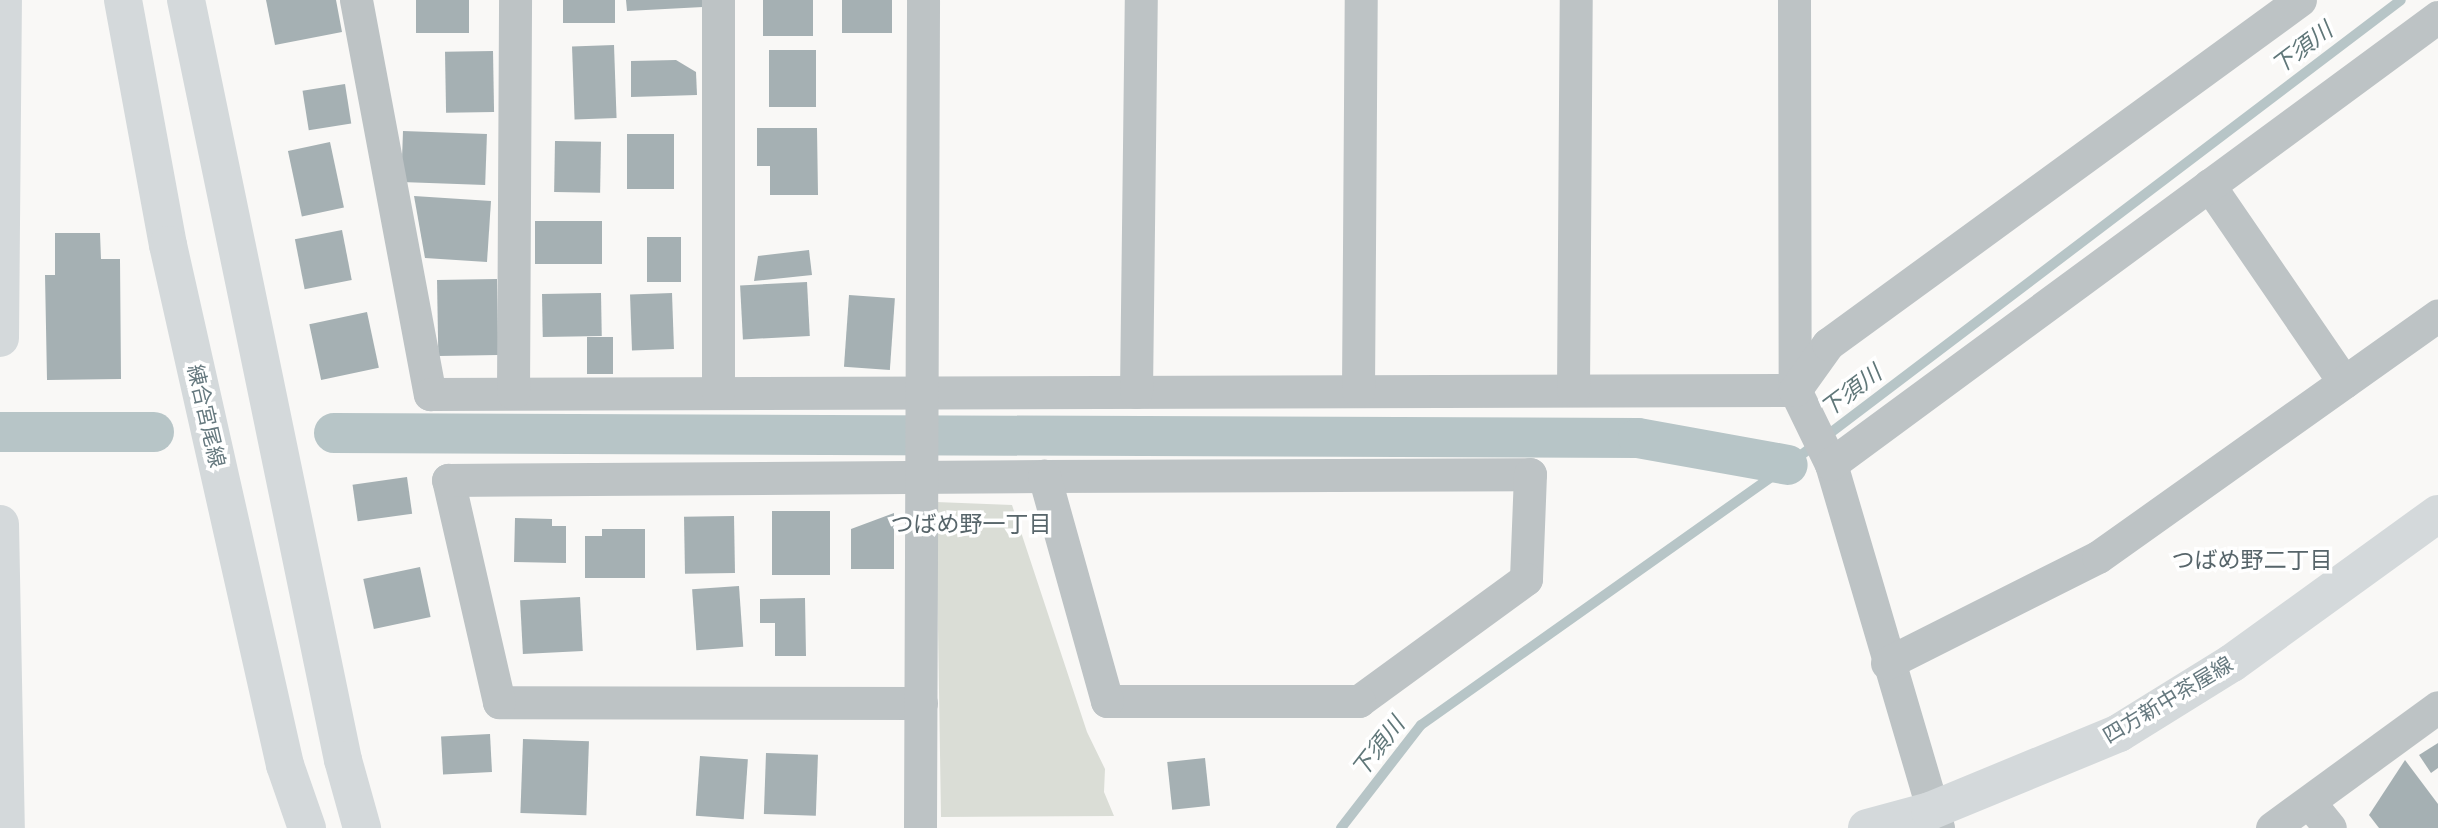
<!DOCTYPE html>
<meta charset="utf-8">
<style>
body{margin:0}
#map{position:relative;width:2438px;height:828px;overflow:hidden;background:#f9f8f6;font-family:Rubik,"Noto Sans JP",sans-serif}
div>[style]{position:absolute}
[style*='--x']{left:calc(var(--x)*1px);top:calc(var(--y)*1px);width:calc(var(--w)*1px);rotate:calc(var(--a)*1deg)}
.green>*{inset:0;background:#daddd6}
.stream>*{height:10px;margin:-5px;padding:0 5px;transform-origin:5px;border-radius:5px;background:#b7c5c7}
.canal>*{height:40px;margin:-20px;padding:0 20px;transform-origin:20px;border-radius:20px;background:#b7c5c7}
.building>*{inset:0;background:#a5b0b3;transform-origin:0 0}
.street>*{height:33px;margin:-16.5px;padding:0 16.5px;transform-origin:16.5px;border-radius:16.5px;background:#bdc3c5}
.secondary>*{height:38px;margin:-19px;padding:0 19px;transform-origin:19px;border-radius:19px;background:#d4d9db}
span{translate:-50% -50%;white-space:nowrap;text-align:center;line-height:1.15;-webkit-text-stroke:7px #fff;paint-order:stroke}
.street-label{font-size:21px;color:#66797f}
.water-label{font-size:23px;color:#607779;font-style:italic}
.neighbourhood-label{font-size:23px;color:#57656a}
</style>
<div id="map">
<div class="green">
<div style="clip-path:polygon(936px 502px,1012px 505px,1087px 732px,1105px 769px,1104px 792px,1114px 816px,941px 817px)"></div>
</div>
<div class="stream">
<div style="--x:1341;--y:828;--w:130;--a:-52.2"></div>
<div style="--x:1421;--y:725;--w:450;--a:-35.3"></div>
<div style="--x:1788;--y:465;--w:769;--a:-37.18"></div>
</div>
<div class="canal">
<div style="--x:0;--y:432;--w:154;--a:0"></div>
<div style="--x:334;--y:433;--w:1304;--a:0.22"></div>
<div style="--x:1638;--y:438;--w:152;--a:10.2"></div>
</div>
<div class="building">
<div style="clip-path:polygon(266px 0,336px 0,342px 32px,275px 45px)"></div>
<div style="left:416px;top:0;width:53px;height:33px"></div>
<div style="left:563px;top:0;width:52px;height:23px"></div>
<div style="clip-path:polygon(626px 0,703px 0,703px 7px,627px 11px)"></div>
<div style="left:763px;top:0;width:50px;height:36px"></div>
<div style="left:842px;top:0;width:50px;height:33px"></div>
<div style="left:614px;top:45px;width:73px;height:42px;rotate:88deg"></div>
<div style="left:769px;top:50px;width:47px;height:57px"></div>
<div style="left:493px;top:51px;width:61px;height:48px;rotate:89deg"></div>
<div style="clip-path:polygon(676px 60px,696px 72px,697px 95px,631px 97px,631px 61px)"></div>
<div style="left:345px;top:84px;width:40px;height:43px;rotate:81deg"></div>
<div style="clip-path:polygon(757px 128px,817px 128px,818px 195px,770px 195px,770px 166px,757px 166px)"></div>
<div style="left:403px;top:131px;width:84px;height:51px;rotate:2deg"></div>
<div style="left:674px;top:134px;width:55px;height:47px;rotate:90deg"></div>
<div style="left:555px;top:141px;width:46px;height:51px;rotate:1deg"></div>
<div style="left:330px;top:142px;width:67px;height:43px;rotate:78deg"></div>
<div style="clip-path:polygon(414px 196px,491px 201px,487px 262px,425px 258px)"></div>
<div style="left:535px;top:221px;width:67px;height:43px"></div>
<div style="left:342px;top:230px;width:51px;height:48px;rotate:79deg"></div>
<div style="clip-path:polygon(55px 233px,100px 233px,101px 259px,120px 259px,121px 379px,47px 380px,45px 275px,55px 275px)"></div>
<div style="left:647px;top:237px;width:34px;height:45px"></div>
<div style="clip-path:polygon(809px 250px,812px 275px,754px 281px,758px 256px)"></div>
<div style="left:497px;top:279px;width:76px;height:60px;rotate:89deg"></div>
<div style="left:807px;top:282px;width:54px;height:67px;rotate:87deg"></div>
<div style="left:601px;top:293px;width:43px;height:59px;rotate:89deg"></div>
<div style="left:672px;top:293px;width:56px;height:42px;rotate:88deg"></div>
<div style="left:849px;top:295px;width:46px;height:72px;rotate:4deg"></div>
<div style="left:367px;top:312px;width:57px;height:59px;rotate:78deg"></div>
<div style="left:587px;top:337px;width:26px;height:37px"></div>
<div style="left:407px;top:477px;width:37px;height:55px;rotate:82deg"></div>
<div style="left:830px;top:511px;width:64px;height:58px;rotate:90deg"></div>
<div style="clip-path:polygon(894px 513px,894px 569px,851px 569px,851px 529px)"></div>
<div style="left:734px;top:516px;width:57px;height:50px;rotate:89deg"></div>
<div style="clip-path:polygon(515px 518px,552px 519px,552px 526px,566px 526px,566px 563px,514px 562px)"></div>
<div style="clip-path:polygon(602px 529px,645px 529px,645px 578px,585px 578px,585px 536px,602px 536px)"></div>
<div style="left:420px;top:567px;width:51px;height:58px;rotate:78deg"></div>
<div style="left:739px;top:586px;width:61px;height:47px;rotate:86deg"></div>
<div style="left:580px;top:597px;width:54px;height:60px;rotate:87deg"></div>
<div style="clip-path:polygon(805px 598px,806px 656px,775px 656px,775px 623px,760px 623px,760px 599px)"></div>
<div style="left:490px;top:734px;width:38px;height:49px;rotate:87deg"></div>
<div style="left:523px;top:739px;width:66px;height:74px;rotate:2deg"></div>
<div style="clip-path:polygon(2438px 743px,2438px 768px,2431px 773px,2419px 755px)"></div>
<div style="left:766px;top:753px;width:52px;height:61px;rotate:2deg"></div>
<div style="left:700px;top:756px;width:48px;height:60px;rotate:4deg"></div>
<div style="left:1205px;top:758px;width:48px;height:38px;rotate:84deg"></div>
<div style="clip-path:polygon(2405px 760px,2438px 804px,2438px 828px,2379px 828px,2369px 815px)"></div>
</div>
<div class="street">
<div style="--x:356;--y:0;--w:401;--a:79.4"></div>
<div style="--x:430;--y:394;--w:1365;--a:-0.17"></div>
<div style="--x:718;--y:0;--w:393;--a:90"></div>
<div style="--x:1794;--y:0;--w:390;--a:89.9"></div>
<div style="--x:1795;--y:390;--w:82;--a:64.1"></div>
<div style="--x:1831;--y:464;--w:379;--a:73.6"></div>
<div style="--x:2209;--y:185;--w:239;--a:55.6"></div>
<div style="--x:1573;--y:390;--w:390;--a:-89.6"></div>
<div style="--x:1795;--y:390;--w:57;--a:-54.3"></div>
<div style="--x:1828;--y:344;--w:584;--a:-36.09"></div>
<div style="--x:1358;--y:391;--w:391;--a:-89.6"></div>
<div style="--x:1136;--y:392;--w:392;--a:-89.3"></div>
<div style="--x:513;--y:393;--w:393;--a:-89.7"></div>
<div style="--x:1831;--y:464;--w:754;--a:-36.37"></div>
<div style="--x:1887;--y:663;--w:236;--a:-26.7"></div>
<div style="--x:2098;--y:557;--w:417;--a:-35.4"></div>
<div style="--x:921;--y:703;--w:422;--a:-179.9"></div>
<div style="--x:499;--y:702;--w:228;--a:-102.9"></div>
<div style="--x:448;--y:480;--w:596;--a:-0.38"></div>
<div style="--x:1044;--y:476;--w:486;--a:-0.2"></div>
<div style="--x:1530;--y:474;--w:105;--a:92.2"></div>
<div style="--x:1526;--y:579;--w:207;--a:143.9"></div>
<div style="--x:1359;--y:701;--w:252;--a:180"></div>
<div style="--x:1107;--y:701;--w:234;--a:-105.6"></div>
<div style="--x:2309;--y:802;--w:33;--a:51"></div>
<div style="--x:920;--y:828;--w:828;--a:-89.79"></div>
<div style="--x:2272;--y:828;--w:205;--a:-36.1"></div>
</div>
<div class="secondary">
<div style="--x:123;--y:0;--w:249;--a:79.6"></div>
<div style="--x:168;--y:245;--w:533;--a:77.32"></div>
<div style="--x:285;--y:765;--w:67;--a:70.8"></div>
<div style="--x:186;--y:0;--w:776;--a:78.33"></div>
<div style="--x:343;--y:760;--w:71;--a:74.4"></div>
<div style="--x:0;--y:338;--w:338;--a:-89.5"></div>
<div style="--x:0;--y:524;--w:304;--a:88.9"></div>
<div style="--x:1867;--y:828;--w:65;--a:-15.1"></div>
<div style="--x:1930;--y:811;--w:204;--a:-22.4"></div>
<div style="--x:2119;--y:733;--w:133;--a:-31.8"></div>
<div style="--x:2232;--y:663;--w:254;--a:-35.9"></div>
</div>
<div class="street-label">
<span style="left:206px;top:416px;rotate:77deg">練合宮尾線</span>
<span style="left:2168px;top:700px;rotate:-31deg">四方新中茶屋線</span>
</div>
<div class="water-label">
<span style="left:2302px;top:48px;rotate:-37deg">下須川</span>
<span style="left:1851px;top:391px;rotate:-37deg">下須川</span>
<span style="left:1378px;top:747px;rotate:-52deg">下須川</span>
</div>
<div class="neighbourhood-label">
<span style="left:971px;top:524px">つばめ野一丁目</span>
<span style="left:2252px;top:560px">つばめ野二丁目</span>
</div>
</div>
